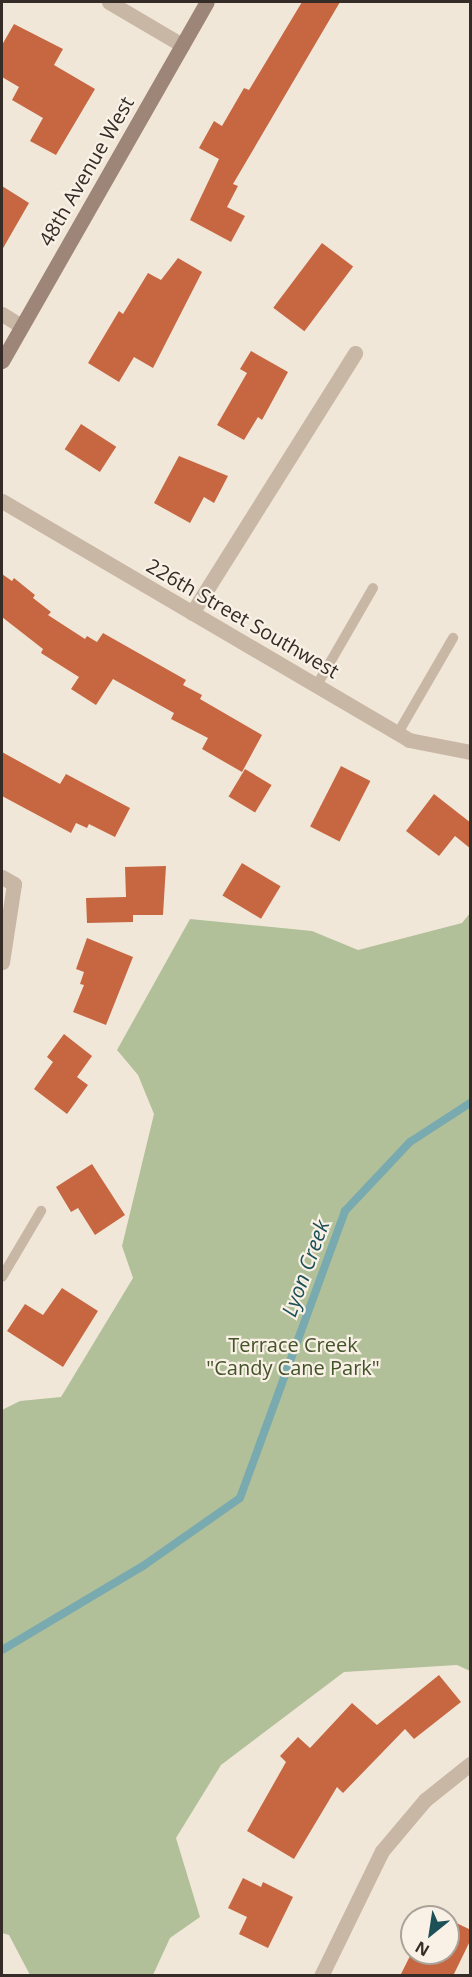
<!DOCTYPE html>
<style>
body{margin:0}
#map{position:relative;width:472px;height:1977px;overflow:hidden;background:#f1e7d9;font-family:"Open Sans",sans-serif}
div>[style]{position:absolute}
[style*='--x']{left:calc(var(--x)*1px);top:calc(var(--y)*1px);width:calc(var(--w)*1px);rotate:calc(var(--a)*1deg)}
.green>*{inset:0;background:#b2c099}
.stream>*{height:8px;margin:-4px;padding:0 4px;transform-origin:4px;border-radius:4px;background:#78aaaf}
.building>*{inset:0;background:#c76742;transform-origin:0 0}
.lane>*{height:10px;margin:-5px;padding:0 5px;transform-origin:5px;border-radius:5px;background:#c9b7a5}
.street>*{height:15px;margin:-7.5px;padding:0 7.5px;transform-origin:7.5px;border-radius:7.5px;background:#c9b7a5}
.secondary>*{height:15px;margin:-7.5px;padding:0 7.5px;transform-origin:7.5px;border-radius:7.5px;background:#9d8677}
span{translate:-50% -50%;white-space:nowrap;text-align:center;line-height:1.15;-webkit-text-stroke:4.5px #f9f1e6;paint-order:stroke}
.street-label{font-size:20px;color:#352c27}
.park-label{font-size:20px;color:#43542a}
.water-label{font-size:21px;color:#1c5157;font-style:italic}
.frame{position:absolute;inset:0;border:3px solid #352c27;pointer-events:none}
.north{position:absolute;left:400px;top:1905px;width:60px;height:60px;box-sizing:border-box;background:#f9f1e6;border:2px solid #aba29a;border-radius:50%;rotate:210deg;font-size:16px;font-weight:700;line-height:24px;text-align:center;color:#352c27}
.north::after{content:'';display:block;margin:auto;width:21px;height:27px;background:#1c5157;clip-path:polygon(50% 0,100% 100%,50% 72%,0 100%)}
</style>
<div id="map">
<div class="green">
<div style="clip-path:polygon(470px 913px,470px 1671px,457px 1665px,344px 1672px,221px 1765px,176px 1838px,200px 1917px,170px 1938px,153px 1975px,30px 1975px,9px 1935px,2px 1933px,2px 1410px,20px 1401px,61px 1397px,133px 1278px,122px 1246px,154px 1114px,138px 1075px,117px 1050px,190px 919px,312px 931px,358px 950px,462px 923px)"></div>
</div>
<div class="stream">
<div style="--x:2;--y:1650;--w:164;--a:-30.8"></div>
<div style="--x:143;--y:1566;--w:118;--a:-35"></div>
<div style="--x:240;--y:1498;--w:306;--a:-69.9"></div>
<div style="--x:345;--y:1211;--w:95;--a:-46.7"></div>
<div style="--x:410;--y:1142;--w:72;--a:-33"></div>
</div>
<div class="building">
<div style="clip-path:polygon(302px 2px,340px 2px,233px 184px,238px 186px,227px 207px,245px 216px,231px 242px,190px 220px,219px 159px,199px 148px,214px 121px,222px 126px,244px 88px,249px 90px)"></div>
<div style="clip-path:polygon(14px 24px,63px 49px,54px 65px,95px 89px,56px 155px,30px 141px,43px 118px,12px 100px,19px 87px,2px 77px,2px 45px)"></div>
<div style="clip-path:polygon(2px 186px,29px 203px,2px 250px)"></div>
<div style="left:322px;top:243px;width:39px;height:81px;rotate:37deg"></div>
<div style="clip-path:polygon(178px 258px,202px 272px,153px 368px,134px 357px,119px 382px,88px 363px,119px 311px,123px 314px,148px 273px,161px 280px)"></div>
<div style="clip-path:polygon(251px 351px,288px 372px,262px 420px,258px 417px,244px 440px,217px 425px,247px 373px,240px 369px)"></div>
<div style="left:81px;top:424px;width:42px;height:30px;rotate:33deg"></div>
<div style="clip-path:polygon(179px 456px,228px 476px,214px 503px,204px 497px,190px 523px,154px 503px)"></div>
<div style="clip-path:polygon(2px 574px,12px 581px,14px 578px,35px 595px,33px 598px,51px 612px,48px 615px,85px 639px,87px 636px,97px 642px,103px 633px,186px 680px,183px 685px,202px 695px,200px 699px,262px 735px,242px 772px,202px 749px,208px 738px,171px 719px,174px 713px,113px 679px,96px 705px,71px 689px,79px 677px,41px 653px,43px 649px,2px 617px)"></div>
<div style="clip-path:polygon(2px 752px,60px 784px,66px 774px,130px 808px,115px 837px,89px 824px,87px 828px,76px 823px,71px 833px,2px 796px)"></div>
<div style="left:341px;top:766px;width:33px;height:68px;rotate:27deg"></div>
<div style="left:245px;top:769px;width:31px;height:32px;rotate:31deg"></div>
<div style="clip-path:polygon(434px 794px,471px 823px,471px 849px,455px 836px,439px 856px,406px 831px)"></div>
<div style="left:242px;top:863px;width:45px;height:38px;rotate:31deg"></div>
<div style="clip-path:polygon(166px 866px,163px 915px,133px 915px,133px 922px,87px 923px,86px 898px,126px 897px,125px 867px)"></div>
<div style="clip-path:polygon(87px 938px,133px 957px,106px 1025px,73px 1012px,84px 985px,80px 984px,84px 972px,76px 969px)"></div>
<div style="clip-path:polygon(64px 1034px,92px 1056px,77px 1077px,88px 1085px,67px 1114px,34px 1089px,53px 1062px,47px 1057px)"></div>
<div style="clip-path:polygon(92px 1164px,125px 1215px,95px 1235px,78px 1208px,71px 1212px,56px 1187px)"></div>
<div style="clip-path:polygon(62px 1288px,98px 1311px,63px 1367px,7px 1331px,25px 1304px,43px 1315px)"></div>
<div style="clip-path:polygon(439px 1675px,461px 1702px,414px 1739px,405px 1729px,343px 1793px,337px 1787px,294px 1859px,247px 1831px,286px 1762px,280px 1756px,298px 1737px,310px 1748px,352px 1703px,377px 1725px)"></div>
<div style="clip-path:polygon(243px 1878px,261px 1887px,263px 1882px,293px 1897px,268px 1948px,239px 1934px,247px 1917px,228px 1908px)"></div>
<div style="clip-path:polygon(448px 1919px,471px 1930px,471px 1939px,453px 1976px,400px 1976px,412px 1952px,448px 1953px)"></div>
</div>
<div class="lane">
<div style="--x:317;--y:685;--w:112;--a:-60"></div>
<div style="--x:398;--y:733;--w:110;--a:-59.9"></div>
<div style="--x:2;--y:1277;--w:77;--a:-59.4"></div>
</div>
<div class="street">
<div style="--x:109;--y:2;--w:85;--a:30.5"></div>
<div style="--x:2;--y:314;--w:22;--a:32"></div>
<div style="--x:2;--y:501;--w:472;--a:30.4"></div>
<div style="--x:409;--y:740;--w:62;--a:11.1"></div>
<div style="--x:192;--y:613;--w:307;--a:-57.9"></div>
<div style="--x:2;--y:877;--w:14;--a:30"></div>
<div style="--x:14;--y:884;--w:79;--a:98.7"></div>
<div style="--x:321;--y:1976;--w:139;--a:-64"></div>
<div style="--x:382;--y:1851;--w:67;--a:-49.9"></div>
<div style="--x:425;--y:1800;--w:58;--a:-38.7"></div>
</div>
<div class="secondary">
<div style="--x:2;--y:361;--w:413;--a:-60.3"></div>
</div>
<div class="street-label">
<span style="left:86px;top:171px;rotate:-60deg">48th Avenue West</span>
<span style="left:243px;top:618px;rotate:30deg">226th Street Southwest</span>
</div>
<div class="park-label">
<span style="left:293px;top:1356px">Terrace Creek<br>"Candy Cane Park"</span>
</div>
<div class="water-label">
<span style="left:305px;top:1268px;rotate:-70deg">Lyon Creek</span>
</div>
<div class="frame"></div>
<div class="north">N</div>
</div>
